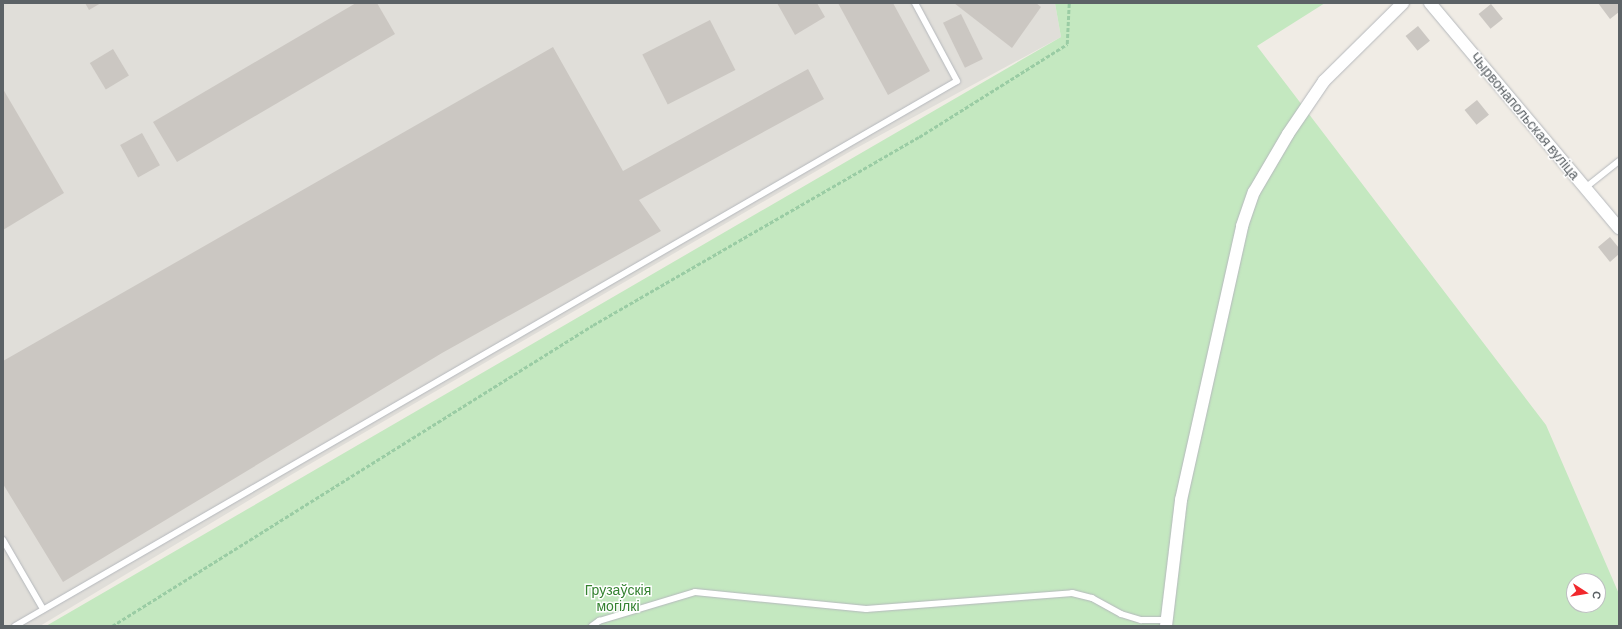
<!DOCTYPE html>
<meta charset="utf-8">
<style>
body{margin:0}
#map{position:relative;width:1622px;height:629px;overflow:hidden;background:#f0ece5;font-family:Barlow,sans-serif}
div>[style]{position:absolute}
[style*='--x']{left:calc(var(--x)*1px);top:calc(var(--y)*1px);width:calc(var(--w)*1px);rotate:calc(var(--a)*1deg)}
.industrial>*{inset:0;background:#e0ded9}
.green>*{inset:0;background:#c4e8c0}
.building>*{inset:0;background:#cbc7c2;transform-origin:0 0}
.path>*{height:2.5px;margin-top:-1.25px;transform-origin:0;background:repeating-linear-gradient(90deg,#9acca4 0 4px,transparent 0 6px)}
.roads{filter:drop-shadow(0 0 1px #b5b8bc) drop-shadow(0 0 1px #b5b8bc)}
.service>*{height:6px;margin:-3px;padding:0 3px;transform-origin:3px;border-radius:3px;background:#fff}
.minor>*{height:12px;margin:-6px;padding:0 6px;transform-origin:6px;border-radius:6px;background:#fff}
span{translate:-50% -50%;white-space:nowrap;text-align:center;line-height:1.15;-webkit-text-stroke:3px #fff;paint-order:stroke}
.street-label{font-size:14px;color:#5c6266}
.park-label{font-size:14px;color:#348230}
.frame{position:absolute;inset:0;border:4px solid #5c6266;pointer-events:none}
.north{position:absolute;left:1566px;top:573px;width:40px;height:40px;box-sizing:border-box;background:#fff;border:1px solid #bec0c2;border-radius:50%;rotate:102deg;font-size:11px;font-weight:700;line-height:16px;text-align:center;color:#5c6266}
.north::after{content:'';display:block;margin:auto;width:14px;height:18px;background:#f1292d;clip-path:polygon(50% 0,100% 100%,50% 72%,0 100%)}
</style>
<div id="map">
<div class="industrial">
<div style="clip-path:polygon(3px 3px,1055px 3px,1061px 37px,851px 151px,291px 475px,40px 626px,3px 626px)"></div>
</div>
<div class="green">
<div style="clip-path:polygon(evenodd,1055px 3px,1325px 3px,1257px 46px,1546px 425px,1619px 594px,1619px 626px,46px 626px,1061px 37px,1055px 3px,1574px 581px,1598px 581px,1598px 605px,1574px 605px,1574px 581px)"></div>
</div>
<div class="building">
<div style="clip-path:polygon(85px 3px,101px 3px,89px 10px)"></div>
<div style="clip-path:polygon(356px 3px,377px 3px,395px 34px,177px 162px,153px 122px)"></div>
<div style="clip-path:polygon(777px 3px,817px 3px,825px 17px,795px 35px)"></div>
<div style="clip-path:polygon(838px 3px,893px 3px,930px 71px,888px 95px)"></div>
<div style="clip-path:polygon(954px 3px,1036px 3px,1041px 7px,1012px 48px)"></div>
<div style="clip-path:polygon(1598px 3px,1619px 3px,1619px 12px,1610px 19px)"></div>
<div style="left:1491px;top:4px;width:19px;height:16px;rotate:51deg"></div>
<div style="left:961px;top:14px;width:50px;height:20px;rotate:64deg"></div>
<div style="left:710px;top:20px;width:56px;height:76px;rotate:63deg"></div>
<div style="left:1418px;top:26px;width:19px;height:16px;rotate:51deg"></div>
<div style="clip-path:polygon(553px 47px,623px 171px,808px 69px,824px 99px,639px 200px,661px 231px,442px 353px,63px 582px,3px 484px,3px 361px)"></div>
<div style="left:113px;top:49px;width:31px;height:27px;rotate:59deg"></div>
<div style="clip-path:polygon(3px 89px,64px 193px,3px 230px)"></div>
<div style="left:1477px;top:100px;width:19px;height:16px;rotate:51deg"></div>
<div style="left:142px;top:133px;width:37px;height:25px;rotate:61deg"></div>
<div style="clip-path:polygon(1610px 237px,1619px 248px,1619px 254px,1610px 262px,1598px 247px)"></div>
</div>
<div class="path">
<div style="--x:112;--y:626;--w:567;--a:-32.04"></div>
<div style="--x:593;--y:325;--w:376;--a:-30"></div>
<div style="--x:919;--y:137;--w:175;--a:-32.1"></div>
<div style="--x:1067;--y:44;--w:41;--a:-87.2"></div>
</div>
<div class="roads">
<div class="service">
<div style="--x:1585;--y:188;--w:43;--a:-38.5"></div>
<div style="--x:3;--y:540;--w:80;--a:59.9"></div>
<div style="--x:15;--y:626;--w:1088;--a:-30.05"></div>
<div style="--x:957;--y:81;--w:89;--a:-118.3"></div>
<div style="--x:592;--y:626;--w:9;--a:-36"></div>
<div style="--x:599;--y:621;--w:100;--a:-16.8"></div>
<div style="--x:695;--y:592;--w:172;--a:5.7"></div>
<div style="--x:866;--y:609;--w:207;--a:-4.4"></div>
<div style="--x:1072;--y:593;--w:21;--a:14"></div>
<div style="--x:1092;--y:598;--w:33;--a:29"></div>
<div style="--x:1121;--y:614;--w:21;--a:17"></div>
<div style="--x:1141;--y:620;--w:26;--a:0"></div>
</div>
<div class="minor">
<div style="--x:1430;--y:3;--w:294;--a:50"></div>
<div style="--x:1166;--y:626;--w:127;--a:-83.2"></div>
<div style="--x:1181;--y:500;--w:281;--a:-77.4"></div>
<div style="--x:1242;--y:226;--w:36;--a:-71"></div>
<div style="--x:1254;--y:192;--w:67;--a:-59.6"></div>
<div style="--x:1288;--y:134;--w:64;--a:-55.8"></div>
<div style="--x:1324;--y:81;--w:111;--a:-44.6"></div>
</div>
</div>
<div class="street-label">
<span style="left:1525px;top:116px;rotate:50deg">Чырвонапольская вуліца</span>
</div>
<div class="park-label">
<span style="left:618px;top:598px">Грузаўскія<br>могілкі</span>
</div>
<div class="frame"></div>
<div class="north">С</div>
</div>
